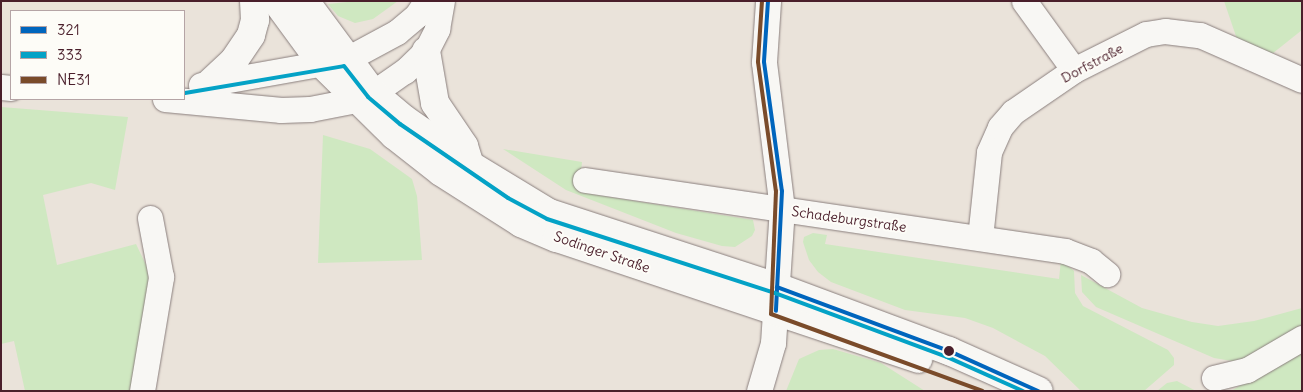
<!DOCTYPE html>
<meta charset="utf-8">
<style>
body{margin:0}
#map{position:relative;width:1303px;height:392px;overflow:hidden;background:#eae3da;font-family:Delius,sans-serif}
div>[style]{position:absolute}
[style*='--x']{left:calc(var(--x)*1px);top:calc(var(--y)*1px);width:calc(var(--w)*1px);rotate:calc(var(--a)*1deg)}
.green>*{inset:0;background:#cfe8c1}
.roads{filter:drop-shadow(0 0 1px #8a7f7d) drop-shadow(0 0 1px #8a7f7d)}
.minor>*{height:25px;margin:-12.5px;padding:0 12.5px;transform-origin:12.5px;border-radius:12.5px;background:#f8f7f4}
.major>*{height:28px;margin:-14px;padding:0 14px;transform-origin:14px;border-radius:14px;background:#f8f7f4}
.bus-1>*{height:4px;margin:-2px;padding:0 2px;transform-origin:2px;border-radius:2px;background:#0065bd}
.bus-2>*{height:4px;margin:-2px;padding:0 2px;transform-origin:2px;border-radius:2px;background:#04a2c6}
.bus-3>*{height:4px;margin:-2px;padding:0 2px;transform-origin:2px;border-radius:2px;background:#7a4b2a}
.dots>*{width:14px;height:14px;translate:-50% -50%;box-sizing:border-box;border:2px solid #fdfcf7;border-radius:50%}
span{translate:-50% -50%;white-space:nowrap;text-align:center;line-height:1.15;-webkit-text-stroke:4px #fdfcf7;paint-order:stroke}
.street-label{font-size:14px;color:#4a1f2b}
.frame{position:absolute;inset:0;border:2px solid #4a1f2b;pointer-events:none}
.legend{position:absolute;left:10px;top:10px;width:175px;height:90px;box-sizing:border-box;background:#fdfcf7;border:1px solid #b5a4a5;margin:0;padding:6px 9px;list-style:none;font-size:15px;color:#4a1f2b}
.legend li{display:flex;align-items:center;gap:10px;height:25px}
.legend b{width:25px;border:1px solid #b5a4a5}
</style>
<div id="map">
<div class="green">
<div style="clip-path:polygon(356px 1px,398px 1px,373px 19px,355px 23px,338px 16px,328px 4px)"></div>
<div style="clip-path:polygon(1224px 1px,1302px 1px,1302px 30px,1267px 58px,1239px 45px)"></div>
<div style="clip-path:polygon(1px 107px,128px 117px,115px 190px,91px 183px,43px 195px,57px 265px,136px 244px,147px 267px,150px 275px,133px 391px,25px 391px,14px 341px,1px 344px)"></div>
<div style="clip-path:polygon(323px 135px,370px 149px,412px 179px,417px 196px,422px 260px,318px 263px)"></div>
<div style="clip-path:polygon(503px 149px,582px 162px,579px 192px,753px 220px,755px 230px,752px 236px,735px 247px,722px 246px,676px 233px,566px 190px)"></div>
<div style="clip-path:polygon(813px 233px,827px 235px,825px 244px,1059px 279px,1061px 260px,1074px 271px,1075px 293px,1083px 306px,1168px 350px,1174px 358px,1174px 365px,1144px 391px,1081px 391px,1045px 356px,993px 328px,965px 318px,905px 310px,831px 282px,818px 272px,809px 260px,803px 242px,804px 237px)"></div>
<div style="clip-path:polygon(1081px 275px,1142px 308px,1192px 322px,1218px 326px,1254px 321px,1302px 308px,1302px 326px,1238px 362px,1214px 358px,1096px 307px,1082px 292px)"></div>
<div style="clip-path:polygon(1302px 347px,1302px 391px,1231px 391px,1270px 367px)"></div>
<div style="clip-path:polygon(833px 349px,881px 363px,925px 391px,786px 391px,799px 359px,819px 350px)"></div>
<div style="clip-path:polygon(1177px 381px,1196px 391px,1157px 391px,1167px 383px)"></div>
</div>
<div class="roads">
<div class="minor">
<div style="--x:1024;--y:1;--w:85;--a:54.1"></div>
<div style="--x:201;--y:85;--w:148;--a:-10.1"></div>
<div style="--x:347;--y:59;--w:57;--a:-28.4"></div>
<div style="--x:397;--y:32;--w:26;--a:-40"></div>
<div style="--x:417;--y:15;--w:17;--a:-57"></div>
<div style="--x:1;--y:87;--w:10;--a:6"></div>
<div style="--x:165;--y:99;--w:117;--a:5.4"></div>
<div style="--x:281;--y:110;--w:29;--a:-2"></div>
<div style="--x:310;--y:109;--w:47;--a:-11.1"></div>
<div style="--x:356;--y:100;--w:18;--a:-22"></div>
<div style="--x:373;--y:93;--w:39;--a:-35"></div>
<div style="--x:405;--y:71;--w:29;--a:-44"></div>
<div style="--x:426;--y:51;--w:25;--a:-63"></div>
<div style="--x:437;--y:29;--w:28;--a:-80"></div>
<div style="--x:585;--y:180;--w:485;--a:8.4"></div>
<div style="--x:1065;--y:251;--w:28;--a:21"></div>
<div style="--x:1091;--y:261;--w:21;--a:39"></div>
<div style="--x:980;--y:238;--w:86;--a:-84"></div>
<div style="--x:989;--y:152;--w:27;--a:-66"></div>
<div style="--x:1000;--y:127;--w:20;--a:-49"></div>
<div style="--x:1013;--y:112;--w:74;--a:-34.5"></div>
<div style="--x:1074;--y:70;--w:80;--a:-26.6"></div>
<div style="--x:1146;--y:34;--w:19;--a:-9"></div>
<div style="--x:1165;--y:31;--w:35;--a:7"></div>
<div style="--x:1200;--y:35;--w:111;--a:23.8"></div>
<div style="--x:1214;--y:378;--w:34;--a:-14"></div>
<div style="--x:1247;--y:370;--w:64;--a:-30.2"></div>
<div style="--x:142;--y:391;--w:116;--a:-80.5"></div>
<div style="--x:161;--y:277;--w:60;--a:-100.6"></div>
<div style="--x:759;--y:391;--w:50;--a:-73.7"></div>
<div style="--x:773;--y:343;--w:134;--a:-86.2"></div>
<div style="--x:782;--y:209;--w:148;--a:-97"></div>
<div style="--x:764;--y:62;--w:61;--a:-86.2"></div>
</div>
<div class="major">
<div style="--x:276;--y:1;--w:79;--a:53.7"></div>
<div style="--x:323;--y:65;--w:100;--a:44.6"></div>
<div style="--x:394;--y:135;--w:60;--a:38.2"></div>
<div style="--x:441;--y:172;--w:95;--a:32.5"></div>
<div style="--x:521;--y:223;--w:39;--a:23"></div>
<div style="--x:557;--y:238;--w:381;--a:18.5"></div>
<div style="--x:305;--y:1;--w:114;--a:53.5"></div>
<div style="--x:373;--y:93;--w:40;--a:40"></div>
<div style="--x:404;--y:119;--w:80;--a:34.9"></div>
<div style="--x:470;--y:165;--w:92;--a:31.3"></div>
<div style="--x:549;--y:213;--w:240;--a:18"></div>
<div style="--x:777;--y:287;--w:184;--a:20.4"></div>
<div style="--x:949;--y:351;--w:98;--a:24"></div>
<div style="--x:426;--y:51;--w:53;--a:80.2"></div>
<div style="--x:435;--y:103;--w:52;--a:56"></div>
<div style="--x:464;--y:146;--w:14;--a:73"></div>
<div style="--x:209;--y:84;--w:33;--a:-43"></div>
<div style="--x:233;--y:62;--w:32;--a:-56"></div>
<div style="--x:251;--y:35;--w:16;--a:-75"></div>
<div style="--x:255;--y:20;--w:19;--a:-93"></div>
</div>
</div>
<div class="bus-1">
<div style="--x:768;--y:1;--w:61;--a:93.8"></div>
<div style="--x:764;--y:62;--w:130;--a:82.1"></div>
<div style="--x:782;--y:191;--w:120;--a:92.9"></div>
<div style="--x:777;--y:287;--w:184;--a:20.4"></div>
<div style="--x:949;--y:351;--w:98;--a:24.2"></div>
</div>
<div class="bus-2">
<div style="--x:185;--y:93;--w:161;--a:-9.6"></div>
<div style="--x:344;--y:66;--w:39;--a:52"></div>
<div style="--x:368;--y:97;--w:42;--a:40.2"></div>
<div style="--x:400;--y:124;--w:131;--a:34.4"></div>
<div style="--x:508;--y:198;--w:44;--a:28.3"></div>
<div style="--x:547;--y:219;--w:240;--a:18"></div>
<div style="--x:775;--y:293;--w:184;--a:20.4"></div>
<div style="--x:947;--y:357;--w:83;--a:24.1"></div>
</div>
<div class="bus-3">
<div style="--x:762;--y:1;--w:61;--a:93.8"></div>
<div style="--x:758;--y:62;--w:130;--a:82.1"></div>
<div style="--x:776;--y:191;--w:123;--a:92.3"></div>
<div style="--x:771;--y:314;--w:225;--a:20"></div>
</div>
<div class="dots">
<div style="left:949px;top:351px;background:#4a1f2b"></div>
</div>
<div class="street-label">
<span style="left:1092px;top:63px;rotate:-28deg">Dorfstraße</span>
<span style="left:849px;top:219px;rotate:8deg">Schadeburgstraße</span>
<span style="left:602px;top:252px;rotate:19deg">Sodinger Straße</span>
</div>
<div class="frame"></div>
<ul class="legend">
<li><b style="height:6px;background:#0065bd"></b>321</li>
<li><b style="height:6px;background:#04a2c6"></b>333</li>
<li><b style="height:6px;background:#7a4b2a"></b>NE31</li>
</ul>
</div>
